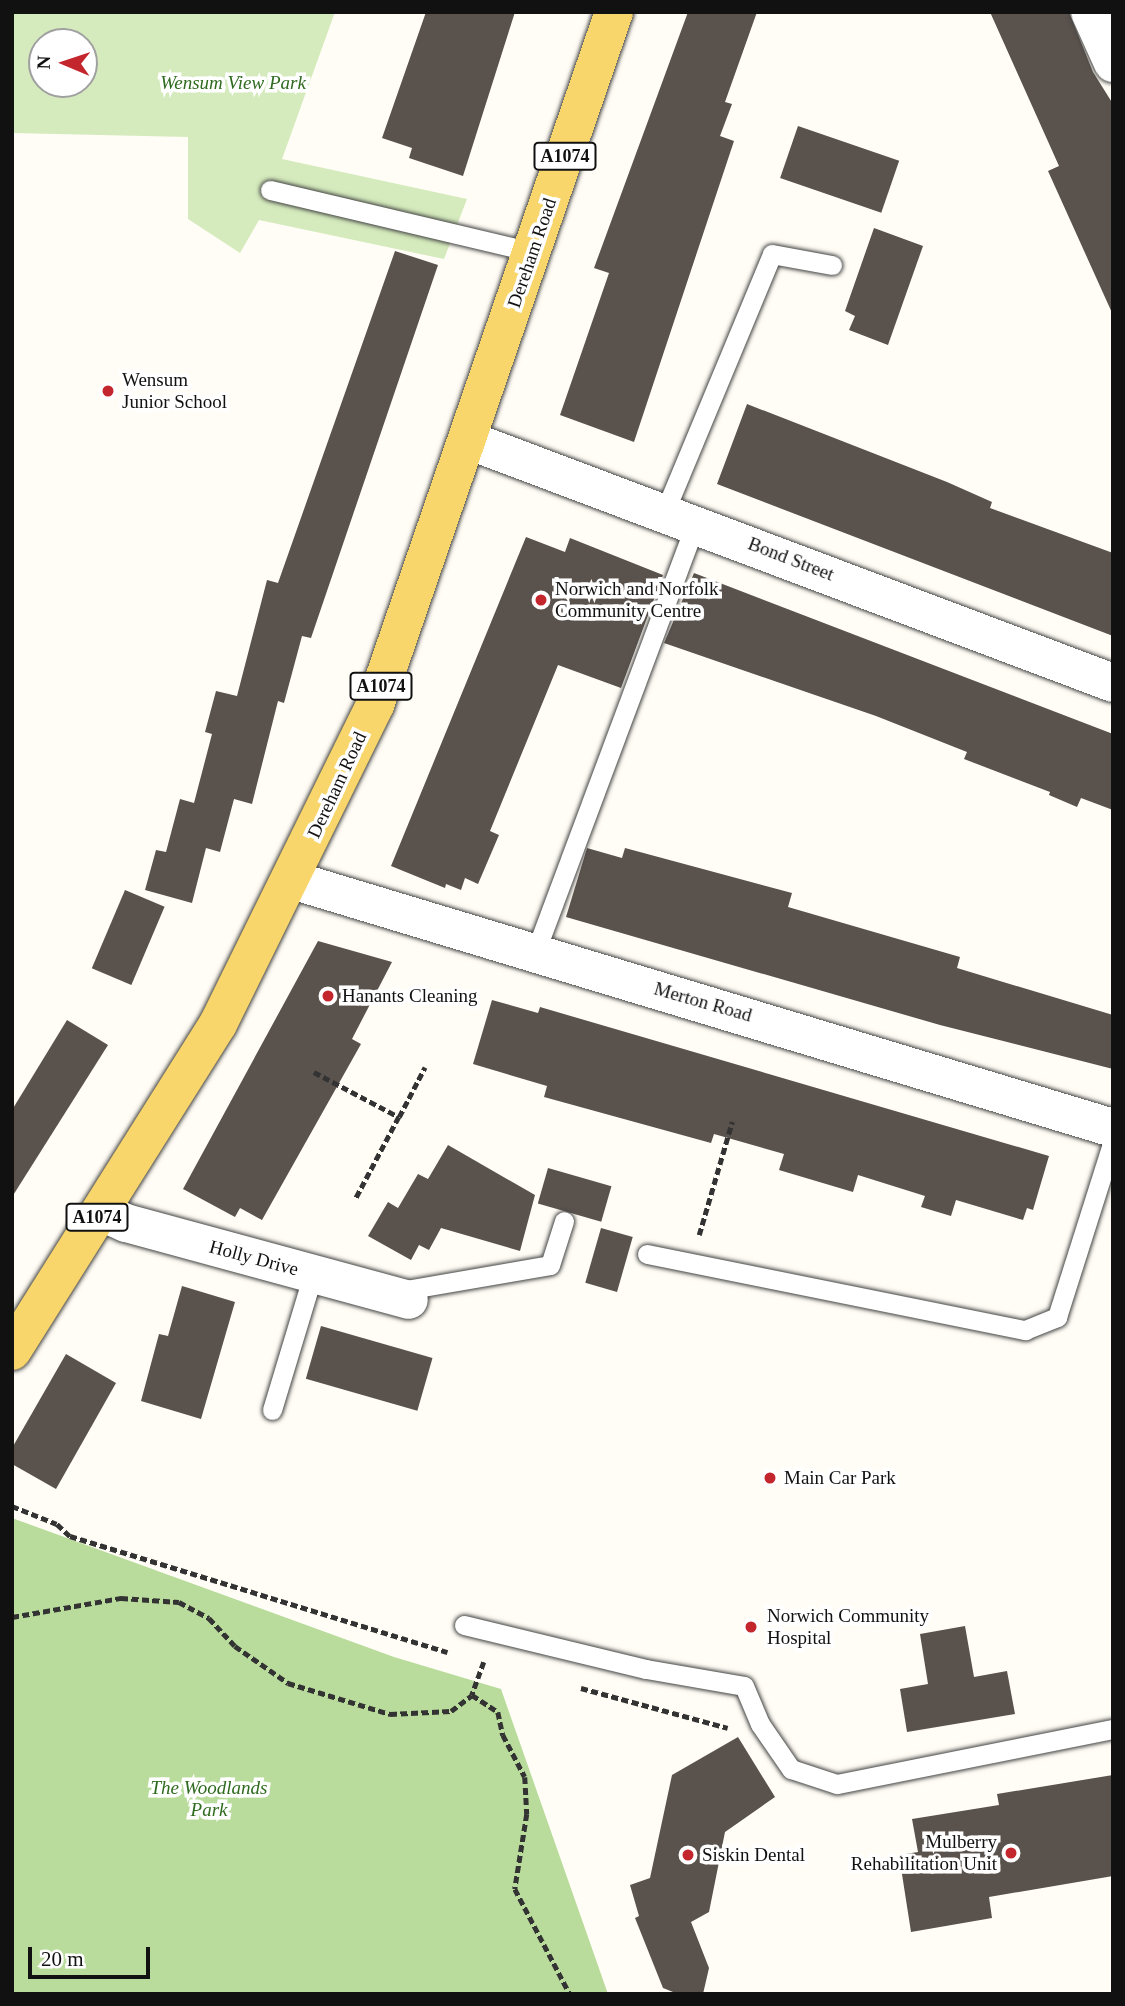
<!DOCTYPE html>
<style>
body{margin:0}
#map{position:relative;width:1125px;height:2006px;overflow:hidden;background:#fffdf5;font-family:Georgia,serif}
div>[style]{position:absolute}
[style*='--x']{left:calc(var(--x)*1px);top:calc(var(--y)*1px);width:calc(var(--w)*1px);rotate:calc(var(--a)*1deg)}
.green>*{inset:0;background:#d5ebbd}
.forest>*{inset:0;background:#b9dc9c}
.building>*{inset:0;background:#5a524d;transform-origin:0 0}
.path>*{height:4.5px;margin-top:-2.25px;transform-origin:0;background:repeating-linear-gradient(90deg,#333 0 7px,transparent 0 10.5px)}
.roads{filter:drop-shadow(0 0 2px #444) drop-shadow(0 0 2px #444)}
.service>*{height:19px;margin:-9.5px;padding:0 9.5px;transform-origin:9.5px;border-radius:9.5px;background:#fff}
.minor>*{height:38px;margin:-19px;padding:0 19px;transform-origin:19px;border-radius:19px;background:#fff}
.tertiary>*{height:38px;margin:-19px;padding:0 19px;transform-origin:19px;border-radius:19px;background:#fff}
.primary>*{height:38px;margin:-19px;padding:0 19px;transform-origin:19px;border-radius:19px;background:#f9d66b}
.dots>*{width:19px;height:19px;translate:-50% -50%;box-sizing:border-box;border:4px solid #fff;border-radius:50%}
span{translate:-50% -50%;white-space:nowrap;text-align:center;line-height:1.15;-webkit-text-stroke:7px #fff;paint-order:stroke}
.shield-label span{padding:2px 5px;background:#fff;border:2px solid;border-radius:5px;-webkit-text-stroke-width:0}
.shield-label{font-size:18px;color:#111;font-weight:700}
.park-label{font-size:19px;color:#2f6b1f;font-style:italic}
.street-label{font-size:19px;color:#111}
.poi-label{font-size:19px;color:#111}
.left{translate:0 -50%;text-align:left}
.right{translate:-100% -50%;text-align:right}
.frame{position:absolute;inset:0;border:14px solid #111;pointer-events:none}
.north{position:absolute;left:28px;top:28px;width:70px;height:70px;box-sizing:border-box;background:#fff;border:2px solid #a0a0a0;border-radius:50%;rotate:272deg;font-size:19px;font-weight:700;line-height:28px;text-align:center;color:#111}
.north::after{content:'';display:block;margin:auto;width:24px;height:32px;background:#c4262e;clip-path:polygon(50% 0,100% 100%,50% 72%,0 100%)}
.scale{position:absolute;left:28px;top:1947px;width:122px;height:32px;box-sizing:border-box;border:4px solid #111;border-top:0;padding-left:9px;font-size:21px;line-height:24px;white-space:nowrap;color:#111;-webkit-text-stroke:5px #fff;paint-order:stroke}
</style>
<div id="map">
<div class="green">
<div style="clip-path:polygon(evenodd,12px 12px,335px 12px,282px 159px,467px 199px,444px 259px,259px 220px,240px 253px,188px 219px,188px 137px,12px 133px,12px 12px,42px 42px,84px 42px,84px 84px,42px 84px,42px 42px)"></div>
</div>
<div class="forest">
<div style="clip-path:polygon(12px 1518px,394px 1657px,501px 1689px,608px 1994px,12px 1994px)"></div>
</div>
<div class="building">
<div style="clip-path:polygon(426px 12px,515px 12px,463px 176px,409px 158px,412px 148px,382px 138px)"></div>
<div style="clip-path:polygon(688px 12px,757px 12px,725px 102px,732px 104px,720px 136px,734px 141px,634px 442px,560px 415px,609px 273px,594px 268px)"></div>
<div style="clip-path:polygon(990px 12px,1069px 12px,1093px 72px,1113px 104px,1113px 315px,1048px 171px,1059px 166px)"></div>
<div style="left:798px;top:126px;width:107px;height:55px;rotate:19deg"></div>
<div style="clip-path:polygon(874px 228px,923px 246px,888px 345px,849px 330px,855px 316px,845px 311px)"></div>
<div style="clip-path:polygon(395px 251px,438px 265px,311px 638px,302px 636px,284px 703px,278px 701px,252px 804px,234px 799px,220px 852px,206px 848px,192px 903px,145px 890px,156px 850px,166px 852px,180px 799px,194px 803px,212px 734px,205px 732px,216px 691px,237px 696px,267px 580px,278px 583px)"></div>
<div style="clip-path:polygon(747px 404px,947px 482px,992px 502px,990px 508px,1113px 553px,1113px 636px,717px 484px)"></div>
<div style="clip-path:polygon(526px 537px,565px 552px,570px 538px,663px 575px,621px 688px,558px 665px,490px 831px,499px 835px,478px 884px,465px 878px,461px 890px,446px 884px,445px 888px,391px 866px)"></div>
<div style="clip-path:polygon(694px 573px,1113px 734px,1113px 810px,1081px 798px,1077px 807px,1049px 795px,1050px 792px,964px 759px,967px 752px,876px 716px,664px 643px)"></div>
<div style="clip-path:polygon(587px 848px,622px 858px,625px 848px,792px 893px,788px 907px,960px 957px,957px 968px,1113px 1015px,1113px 1069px,940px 1025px,566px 917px)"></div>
<div style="left:125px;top:890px;width:43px;height:85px;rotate:23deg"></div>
<div style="clip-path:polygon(318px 941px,392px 962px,352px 1039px,361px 1044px,262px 1220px,240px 1208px,235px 1217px,183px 1189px)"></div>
<div style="clip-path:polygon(492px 1000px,538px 1013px,540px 1007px,1049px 1156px,1033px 1210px,1027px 1208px,1023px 1220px,956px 1200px,951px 1216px,921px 1207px,925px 1196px,858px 1175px,853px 1192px,779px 1170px,784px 1154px,714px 1134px,711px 1143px,544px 1097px,547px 1086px,473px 1064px)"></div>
<div style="clip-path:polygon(67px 1020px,108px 1045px,12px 1197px,12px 1110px)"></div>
<div style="clip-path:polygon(448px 1145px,535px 1195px,520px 1251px,441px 1228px,429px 1250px,419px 1245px,411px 1260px,368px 1236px,388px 1202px,398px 1208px,418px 1174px,428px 1179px)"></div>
<div style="left:548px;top:1168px;width:66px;height:37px;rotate:16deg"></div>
<div style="left:601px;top:1228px;width:33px;height:57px;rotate:16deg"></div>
<div style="clip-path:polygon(182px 1286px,235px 1302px,201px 1419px,141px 1401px,159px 1334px,168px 1336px)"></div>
<div style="left:321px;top:1326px;width:116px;height:55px;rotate:16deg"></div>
<div style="clip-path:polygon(66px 1354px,116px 1383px,56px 1489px,12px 1464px,12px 1448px)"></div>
<div style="clip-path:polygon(965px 1626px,974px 1677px,1007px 1671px,1015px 1714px,907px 1732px,900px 1689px,928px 1684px,920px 1634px)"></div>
<div style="clip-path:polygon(738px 1737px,775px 1797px,725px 1832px,709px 1912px,691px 1922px,709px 1968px,703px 1994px,678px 1994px,663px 1988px,635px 1918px,639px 1916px,630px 1885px,650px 1878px,672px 1775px)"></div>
<div style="clip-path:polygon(1113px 1775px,1113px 1876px,989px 1897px,992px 1918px,911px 1932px,899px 1855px,918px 1852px,912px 1819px,999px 1805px,997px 1794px)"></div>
</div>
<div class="path">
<div style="--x:314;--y:1072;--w:96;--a:27.9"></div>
<div style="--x:399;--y:1117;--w:94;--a:117.9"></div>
<div style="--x:399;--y:1117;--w:56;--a:-62.5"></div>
<div style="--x:699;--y:1235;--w:118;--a:-73.7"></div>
<div style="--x:12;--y:1506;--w:48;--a:21.8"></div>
<div style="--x:57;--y:1524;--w:18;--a:43"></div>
<div style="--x:70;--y:1536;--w:395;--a:17.1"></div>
<div style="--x:12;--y:1617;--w:111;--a:-9.9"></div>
<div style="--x:121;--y:1598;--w:58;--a:3.9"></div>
<div style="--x:179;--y:1602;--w:34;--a:28"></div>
<div style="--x:209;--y:1618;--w:38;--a:47"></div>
<div style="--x:235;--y:1646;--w:65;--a:34.9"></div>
<div style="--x:288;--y:1683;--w:107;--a:16.9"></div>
<div style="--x:390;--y:1714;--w:61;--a:-2.8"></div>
<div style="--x:451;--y:1711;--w:26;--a:-37"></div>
<div style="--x:484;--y:1662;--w:35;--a:110"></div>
<div style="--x:472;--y:1695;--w:31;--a:33"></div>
<div style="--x:498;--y:1712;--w:24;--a:78"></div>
<div style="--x:503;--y:1735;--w:47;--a:62.4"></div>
<div style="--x:525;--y:1777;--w:37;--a:87"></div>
<div style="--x:527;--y:1814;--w:76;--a:99.1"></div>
<div style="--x:515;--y:1889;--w:119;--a:62.4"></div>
<div style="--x:581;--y:1688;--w:152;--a:15.2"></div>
</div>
<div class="roads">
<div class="service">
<div style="--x:270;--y:190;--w:269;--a:13.3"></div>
<div style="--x:665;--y:511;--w:278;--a:-67.4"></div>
<div style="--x:772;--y:254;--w:61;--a:10.4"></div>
<div style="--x:535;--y:953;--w:459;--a:-69.5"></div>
<div style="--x:647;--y:1254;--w:386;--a:11.4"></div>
<div style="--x:1025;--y:1330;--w:35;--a:-22"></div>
<div style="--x:1057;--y:1317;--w:186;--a:-72.4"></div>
<div style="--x:394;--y:1292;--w:158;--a:-9.8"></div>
<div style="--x:550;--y:1265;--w:46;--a:-72.3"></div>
<div style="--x:272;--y:1410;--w:142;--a:-73.2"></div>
<div style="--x:464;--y:1625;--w:187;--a:13.6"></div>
<div style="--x:646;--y:1669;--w:99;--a:9.8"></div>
<div style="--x:744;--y:1686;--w:41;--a:67.2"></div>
<div style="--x:760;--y:1724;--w:55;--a:55.4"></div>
<div style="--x:791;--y:1769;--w:48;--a:18.1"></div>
<div style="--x:837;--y:1784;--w:281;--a:-11.3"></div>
</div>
<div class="minor">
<div style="--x:468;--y:440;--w:689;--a:20.64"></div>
<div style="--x:292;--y:880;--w:858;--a:16.81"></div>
<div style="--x:101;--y:1212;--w:27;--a:24"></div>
<div style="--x:126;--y:1223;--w:293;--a:15.2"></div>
</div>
<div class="tertiary">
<div style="--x:1090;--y:12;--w:56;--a:65.7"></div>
</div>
<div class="primary">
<div style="--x:12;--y:1351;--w:386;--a:-57.8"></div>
<div style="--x:218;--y:1024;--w:356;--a:-63.8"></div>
<div style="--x:375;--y:705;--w:733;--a:-70.97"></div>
</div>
</div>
<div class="dots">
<div style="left:108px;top:391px;background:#c4262e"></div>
<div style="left:541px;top:600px;background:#c4262e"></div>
<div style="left:328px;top:996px;background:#c4262e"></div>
<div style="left:770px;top:1478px;background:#c4262e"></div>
<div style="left:751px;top:1627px;background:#c4262e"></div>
<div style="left:1011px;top:1853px;background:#c4262e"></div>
<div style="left:688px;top:1855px;background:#c4262e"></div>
</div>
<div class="shield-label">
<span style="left:565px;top:156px">A1074</span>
<span style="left:381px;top:686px">A1074</span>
<span style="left:97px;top:1217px">A1074</span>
</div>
<div class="park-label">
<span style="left:233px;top:83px">Wensum View Park</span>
<span style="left:209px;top:1799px">The Woodlands<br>Park</span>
</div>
<div class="street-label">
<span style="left:532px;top:253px;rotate:-71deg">Dereham Road</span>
<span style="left:791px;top:559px;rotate:21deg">Bond Street</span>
<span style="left:337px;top:785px;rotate:-65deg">Dereham Road</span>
<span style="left:703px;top:1002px;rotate:16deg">Merton Road</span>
<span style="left:254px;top:1258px;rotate:15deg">Holly Drive</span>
</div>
<div class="poi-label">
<span class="left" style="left:122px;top:391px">Wensum<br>Junior School</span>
<span class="left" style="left:555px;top:600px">Norwich and Norfolk<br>Community Centre</span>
<span class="left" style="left:342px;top:996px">Hanants Cleaning</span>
<span class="left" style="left:784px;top:1478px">Main Car Park</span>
<span class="left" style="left:767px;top:1627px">Norwich Community<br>Hospital</span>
<span class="right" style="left:997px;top:1853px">Mulberry<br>Rehabilitation Unit</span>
<span class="left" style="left:702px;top:1855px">Siskin Dental</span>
</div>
<div class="frame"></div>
<div class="north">N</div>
<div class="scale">20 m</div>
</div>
